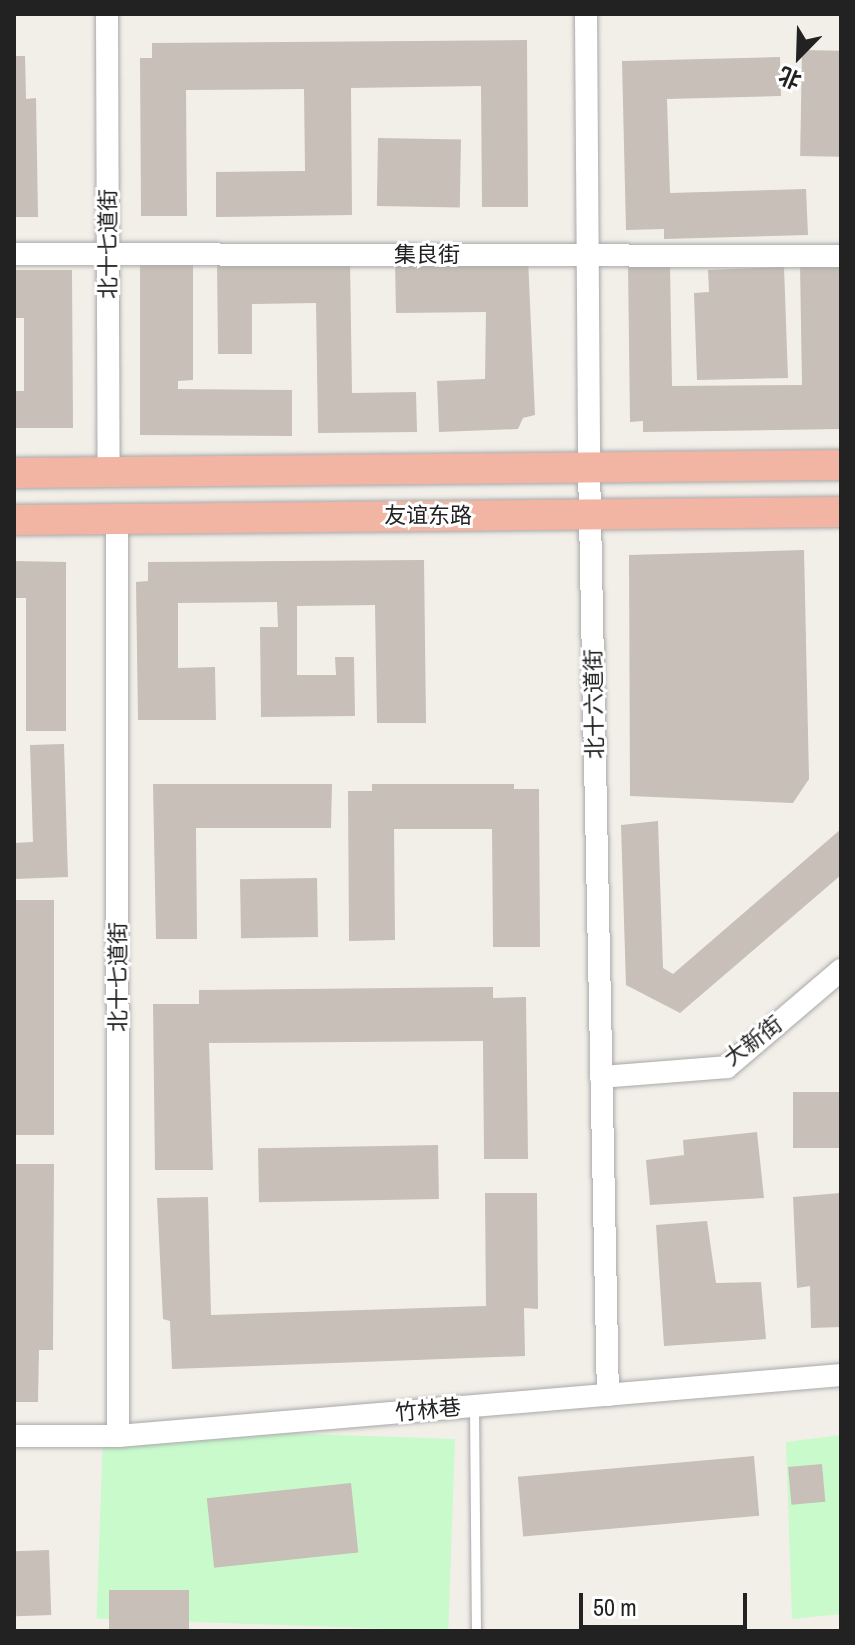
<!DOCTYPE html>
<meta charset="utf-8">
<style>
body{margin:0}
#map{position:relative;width:855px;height:1645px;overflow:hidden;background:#f2efe9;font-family:"Archivo Narrow","Noto Sans SC",sans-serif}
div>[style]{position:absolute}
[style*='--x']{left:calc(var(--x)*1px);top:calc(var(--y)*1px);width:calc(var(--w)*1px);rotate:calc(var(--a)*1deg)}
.park>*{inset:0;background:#c8facc;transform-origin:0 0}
.building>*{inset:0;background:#c7bfb8;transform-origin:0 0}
.roads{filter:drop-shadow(0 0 2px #a9a9a9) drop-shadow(0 0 2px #a9a9a9)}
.service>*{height:9px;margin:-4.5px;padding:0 4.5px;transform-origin:4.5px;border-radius:4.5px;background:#fff}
.tertiary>*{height:22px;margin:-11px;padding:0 11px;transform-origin:11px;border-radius:11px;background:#fff}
.trunk>*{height:30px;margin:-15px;padding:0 15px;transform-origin:15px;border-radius:15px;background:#f2b4a3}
span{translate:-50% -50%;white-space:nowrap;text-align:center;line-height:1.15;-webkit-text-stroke:6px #fff;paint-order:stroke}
.street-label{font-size:22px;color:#222}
.frame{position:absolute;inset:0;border:16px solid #222;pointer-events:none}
.north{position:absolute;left:759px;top:16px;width:80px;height:80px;-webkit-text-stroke:6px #fff;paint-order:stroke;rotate:203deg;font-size:22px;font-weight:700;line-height:32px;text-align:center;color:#222}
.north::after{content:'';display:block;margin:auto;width:28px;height:36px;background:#222;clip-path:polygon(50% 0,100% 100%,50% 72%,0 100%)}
.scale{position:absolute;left:579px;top:1593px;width:168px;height:36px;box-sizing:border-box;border:4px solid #222;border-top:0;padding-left:10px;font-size:24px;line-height:28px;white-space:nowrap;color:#222;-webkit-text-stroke:6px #fff;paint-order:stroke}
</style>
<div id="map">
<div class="park">
<div style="clip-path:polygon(841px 1435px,841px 1614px,792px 1619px,786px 1442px)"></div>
<div style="left:455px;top:1439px;width:192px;height:352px;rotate:92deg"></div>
</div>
<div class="building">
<div style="clip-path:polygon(527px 40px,528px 207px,482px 207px,481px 86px,351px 88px,352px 215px,216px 217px,216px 172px,305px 171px,304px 89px,186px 90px,187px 216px,141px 216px,140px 58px,152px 58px,152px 43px)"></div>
<div style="left:802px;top:50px;width:39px;height:106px;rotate:1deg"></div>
<div style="clip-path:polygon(14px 56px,25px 56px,26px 99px,36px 98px,38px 217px,14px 217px)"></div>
<div style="clip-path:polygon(780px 57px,781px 96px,667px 99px,670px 193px,806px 189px,808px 235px,664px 239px,664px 229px,626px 230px,622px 61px)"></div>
<div style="left:378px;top:138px;width:83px;height:68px;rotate:1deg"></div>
<div style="clip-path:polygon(528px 258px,535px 415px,523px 418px,518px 429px,439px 432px,437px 381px,485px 379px,486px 312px,396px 313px,395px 261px)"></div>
<div style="clip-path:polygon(350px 259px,352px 393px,416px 392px,417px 432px,318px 433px,316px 303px,252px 304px,252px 354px,218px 354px,217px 260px)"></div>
<div style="clip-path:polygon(140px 264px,193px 264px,193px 380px,178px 381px,178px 389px,292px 390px,292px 436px,140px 435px)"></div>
<div style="clip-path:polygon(670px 264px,672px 386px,802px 385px,800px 264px,841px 264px,841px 429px,643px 432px,643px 421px,630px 422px,628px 265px)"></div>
<div style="clip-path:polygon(784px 267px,788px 378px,697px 380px,694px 293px,709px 292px,708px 270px)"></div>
<div style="clip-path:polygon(14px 270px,72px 270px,73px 428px,14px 428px,14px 391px,24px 391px,24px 318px,14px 318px)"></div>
<div style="clip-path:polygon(804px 550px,809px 779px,793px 803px,630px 796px,629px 555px)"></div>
<div style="clip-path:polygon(424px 560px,426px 723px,377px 723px,375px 605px,297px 606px,297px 675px,336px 675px,335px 657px,354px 657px,355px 716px,261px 717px,260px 627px,278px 627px,277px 602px,178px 603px,178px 668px,215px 667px,216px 720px,138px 720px,136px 582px,148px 581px,148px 562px)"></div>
<div style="clip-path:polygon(14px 561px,66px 562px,66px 731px,26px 731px,26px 598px,14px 598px)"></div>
<div style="clip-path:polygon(64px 744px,68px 877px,14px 879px,14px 843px,33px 842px,30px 745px)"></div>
<div style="clip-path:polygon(153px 784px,332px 784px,331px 828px,196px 828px,197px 939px,156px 939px)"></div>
<div style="clip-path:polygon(372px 784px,514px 784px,514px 789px,539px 789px,540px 947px,493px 947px,492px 829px,394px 829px,395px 940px,349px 941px,348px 791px,372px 791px)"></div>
<div style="clip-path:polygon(658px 821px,663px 968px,673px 974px,841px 829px,841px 875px,680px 1013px,626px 985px,621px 825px)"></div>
<div style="left:317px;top:878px;width:59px;height:77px;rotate:89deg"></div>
<div style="left:14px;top:900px;width:40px;height:235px"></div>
<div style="clip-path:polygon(493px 987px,493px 998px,526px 997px,528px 1159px,484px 1159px,483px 1041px,209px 1043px,213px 1170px,155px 1170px,153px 1004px,199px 1004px,199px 990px)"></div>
<div style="left:841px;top:1092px;width:56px;height:48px;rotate:90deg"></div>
<div style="clip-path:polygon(757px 1132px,764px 1198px,650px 1205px,646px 1160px,684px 1155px,683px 1140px)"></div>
<div style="left:438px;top:1145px;width:54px;height:180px;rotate:89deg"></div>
<div style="clip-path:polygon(14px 1164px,54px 1164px,53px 1350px,39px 1350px,38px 1402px,14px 1402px)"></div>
<div style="clip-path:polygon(485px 1193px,537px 1193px,538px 1309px,524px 1308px,525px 1356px,172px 1369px,170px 1321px,163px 1319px,157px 1198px,208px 1197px,211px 1315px,486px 1306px)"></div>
<div style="clip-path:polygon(841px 1193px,841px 1327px,811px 1328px,810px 1286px,797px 1288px,793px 1197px)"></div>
<div style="clip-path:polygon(707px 1221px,716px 1283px,761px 1282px,766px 1339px,664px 1346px,656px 1225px)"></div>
<div style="left:754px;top:1456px;width:60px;height:237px;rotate:85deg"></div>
<div style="left:822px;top:1464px;width:38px;height:34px;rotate:85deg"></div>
<div style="left:351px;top:1483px;width:70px;height:145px;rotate:84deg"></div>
<div style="left:49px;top:1550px;width:65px;height:35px;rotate:88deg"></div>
<div style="left:109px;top:1590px;width:80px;height:41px"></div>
</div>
<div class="roads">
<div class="service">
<div style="--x:474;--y:1406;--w:225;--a:89.5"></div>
</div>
<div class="tertiary">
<div style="--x:107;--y:14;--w:459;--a:89.8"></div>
<div style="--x:586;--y:14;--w:453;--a:89.6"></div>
<div style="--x:589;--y:467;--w:928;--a:88.83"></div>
<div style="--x:14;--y:254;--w:827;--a:0.14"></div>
<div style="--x:117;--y:518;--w:918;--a:89.94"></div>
<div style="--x:601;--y:1077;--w:126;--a:-4.5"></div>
<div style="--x:727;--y:1067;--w:150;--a:-40.4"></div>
<div style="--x:14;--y:1436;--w:104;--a:0"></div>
<div style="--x:118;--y:1436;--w:726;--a:-4.82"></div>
</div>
<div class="trunk">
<div style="--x:14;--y:473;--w:827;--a:-0.55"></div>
<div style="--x:14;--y:520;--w:827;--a:-0.55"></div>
</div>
</div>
<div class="street-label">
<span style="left:108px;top:244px;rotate:-90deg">北十七道街</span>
<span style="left:427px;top:255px">集良街</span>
<span style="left:428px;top:516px">友谊东路</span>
<span style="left:594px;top:704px;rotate:-91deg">北十六道街</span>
<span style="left:118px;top:977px;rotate:-90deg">北十七道街</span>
<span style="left:753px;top:1041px;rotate:-37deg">大新街</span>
<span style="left:428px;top:1410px;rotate:-5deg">竹林巷</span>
</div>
<div class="frame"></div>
<div class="north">北</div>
<div class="scale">50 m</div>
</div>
